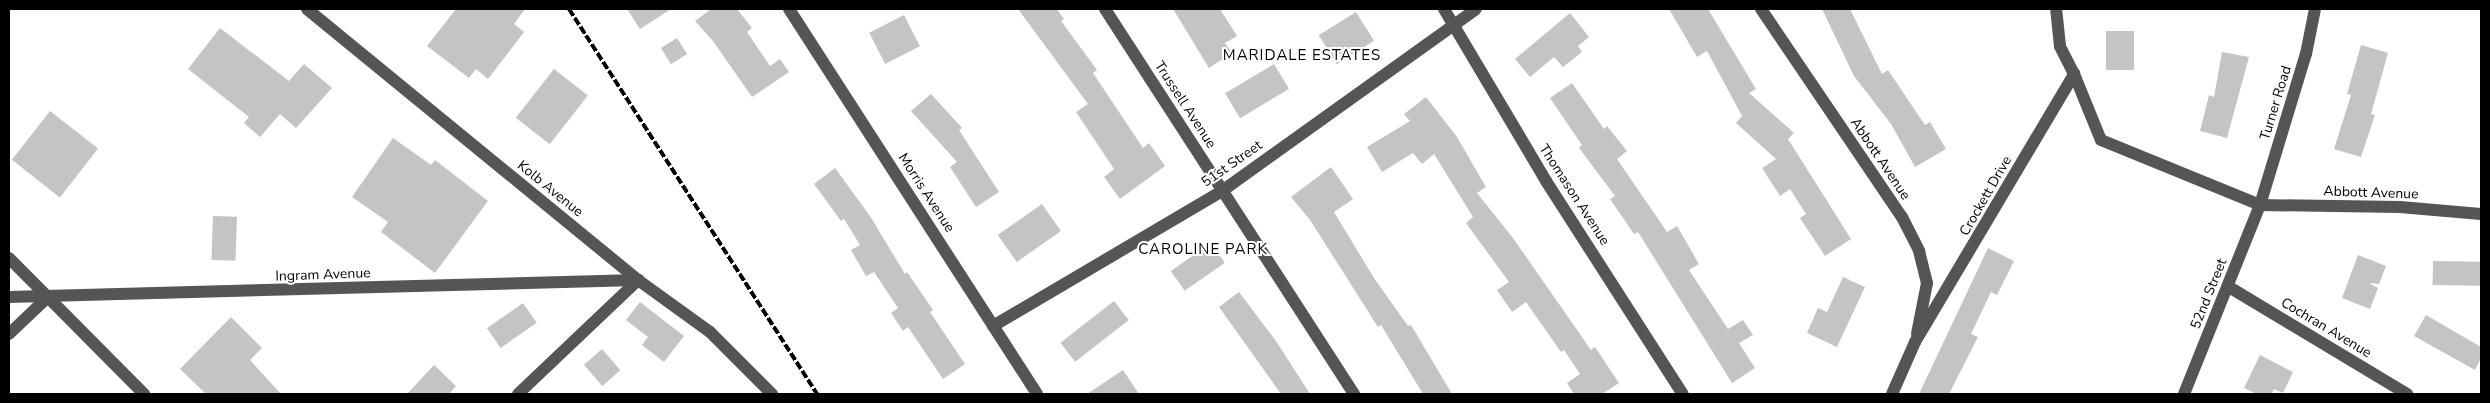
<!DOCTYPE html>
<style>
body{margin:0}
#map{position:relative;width:2490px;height:403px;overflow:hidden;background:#fff;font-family:"Nunito Sans",sans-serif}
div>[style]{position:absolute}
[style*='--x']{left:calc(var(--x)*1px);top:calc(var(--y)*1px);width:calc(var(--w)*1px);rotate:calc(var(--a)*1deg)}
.building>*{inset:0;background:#c4c4c4;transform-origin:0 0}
.minor>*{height:12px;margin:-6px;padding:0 6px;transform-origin:6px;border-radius:6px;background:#555}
.rail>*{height:4px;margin-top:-2px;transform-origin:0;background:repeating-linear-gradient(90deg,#000 0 8px,transparent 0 10.5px)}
span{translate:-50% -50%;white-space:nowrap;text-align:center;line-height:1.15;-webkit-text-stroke:4px #fff;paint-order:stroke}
.street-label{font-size:14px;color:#000}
.neighbourhood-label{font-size:15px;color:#000;letter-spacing:1px}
.frame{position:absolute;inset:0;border:10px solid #000;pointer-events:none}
</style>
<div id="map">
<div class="building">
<div style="clip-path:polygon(456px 9px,525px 9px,514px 24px,524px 32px,488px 79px,476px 69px,469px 78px,427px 46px)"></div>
<div style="clip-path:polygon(627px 9px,671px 9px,640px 29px)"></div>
<div style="clip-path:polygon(711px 9px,737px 9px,752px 28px,747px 32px,770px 66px,780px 59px,789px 72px,752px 97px,713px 41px,695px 21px)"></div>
<div style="clip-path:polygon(1018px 9px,1057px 9px,1064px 19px,1061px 21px,1097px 70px,1093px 73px,1143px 148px,1149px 143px,1165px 166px,1120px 199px,1104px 177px,1114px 169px,1076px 112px,1088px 104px)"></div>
<div style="clip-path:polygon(1173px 9px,1220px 9px,1237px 36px,1225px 43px,1232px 53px,1209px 68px)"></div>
<div style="clip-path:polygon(1669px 9px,1708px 9px,1756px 89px,1749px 93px,1794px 133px,1788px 139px,1851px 239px,1825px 256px,1800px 218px,1806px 214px,1790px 189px,1780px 196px,1762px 168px,1776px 159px,1736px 123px,1742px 116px,1707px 51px,1697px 57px)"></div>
<div style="clip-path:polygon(1822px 9px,1850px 9px,1882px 74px,1888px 70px,1925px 125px,1930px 122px,1946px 149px,1915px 167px,1891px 124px,1854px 76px)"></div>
<div style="left:1356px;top:12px;width:34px;height:44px;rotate:58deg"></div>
<div style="clip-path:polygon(1570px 13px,1589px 37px,1578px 46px,1582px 52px,1563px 67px,1554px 57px,1530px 77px,1515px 59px)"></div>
<div style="left:904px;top:15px;width:35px;height:39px;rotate:63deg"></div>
<div style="clip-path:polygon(220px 28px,289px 81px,304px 64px,332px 88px,296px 128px,280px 114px,260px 137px,244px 123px,249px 117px,188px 69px)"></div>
<div style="left:2106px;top:31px;width:28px;height:39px"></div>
<div style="left:677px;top:38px;width:19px;height:19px;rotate:58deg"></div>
<div style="clip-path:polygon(2361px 45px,2388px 53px,2371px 114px,2375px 115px,2361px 157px,2334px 149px,2351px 95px,2347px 94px)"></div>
<div style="clip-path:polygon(2222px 52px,2249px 57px,2227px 138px,2200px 131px,2209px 95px,2214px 97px)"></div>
<div style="left:1274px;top:64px;width:29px;height:57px;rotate:59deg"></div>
<div style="left:554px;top:69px;width:43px;height:62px;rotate:38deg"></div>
<div style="clip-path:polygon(1572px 83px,1604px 129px,1607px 126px,1627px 151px,1617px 159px,1667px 232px,1677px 226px,1699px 264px,1689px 270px,1728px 329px,1743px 320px,1753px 335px,1739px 343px,1755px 368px,1732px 383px,1638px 232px,1634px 234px,1610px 199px,1615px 196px,1579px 148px,1582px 145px,1550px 98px)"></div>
<div style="clip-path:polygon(931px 94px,962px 128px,959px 130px,999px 192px,976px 207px,950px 167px,957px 162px,911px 111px)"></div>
<div style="clip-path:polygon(1426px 97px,1457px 137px,1486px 187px,1477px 193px,1513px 238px,1591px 350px,1595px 347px,1619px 383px,1602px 394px,1574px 394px,1567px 383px,1580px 374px,1564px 350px,1561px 352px,1526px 302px,1512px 312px,1497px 290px,1509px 282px,1466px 223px,1473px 217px,1434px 154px,1422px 164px,1413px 153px,1382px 172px,1367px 147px,1410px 121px,1404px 114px)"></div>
<div style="left:50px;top:111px;width:61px;height:62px;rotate:38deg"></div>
<div style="clip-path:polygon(393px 138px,431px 165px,435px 160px,488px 201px,435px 273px,381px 232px,388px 222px,352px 197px)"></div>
<div style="clip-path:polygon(1331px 167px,1353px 199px,1334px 212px,1374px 278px,1408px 326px,1411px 325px,1452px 394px,1423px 394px,1381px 325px,1378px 327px,1310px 220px,1291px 197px)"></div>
<div style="clip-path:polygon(835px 168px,870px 216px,905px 274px,907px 272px,933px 310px,930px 312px,965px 364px,943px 379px,908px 327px,903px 331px,891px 313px,898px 308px,874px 272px,866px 276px,851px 250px,860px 245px,844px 219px,841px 221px,814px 184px)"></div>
<div style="left:1042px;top:204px;width:33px;height:54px;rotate:55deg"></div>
<div style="left:213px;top:216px;width:24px;height:44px;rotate:2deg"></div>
<div style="left:1211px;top:243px;width:24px;height:49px;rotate:55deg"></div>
<div style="clip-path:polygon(1988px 248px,2014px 261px,1997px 295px,1991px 292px,1971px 334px,1978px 337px,1949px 394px,1919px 394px)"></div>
<div style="clip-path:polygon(2358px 255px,2386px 266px,2379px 284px,2369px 283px,2378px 288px,2370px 309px,2342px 298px)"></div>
<div style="left:2433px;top:261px;width:48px;height:24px;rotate:1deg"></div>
<div style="clip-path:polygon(1843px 277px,1865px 287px,1837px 347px,1807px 333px,1818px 308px,1827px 312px)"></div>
<div style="clip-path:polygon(1239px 292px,1276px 341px,1310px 394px,1281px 394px,1219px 307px)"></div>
<div style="left:1114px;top:301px;width:24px;height:68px;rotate:52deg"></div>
<div style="clip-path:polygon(640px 302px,684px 336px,664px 362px,642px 345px,648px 337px,626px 320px)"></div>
<div style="left:523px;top:303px;width:24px;height:44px;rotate:55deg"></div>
<div style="clip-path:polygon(2426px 315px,2481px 347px,2481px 358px,2475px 370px,2414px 336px)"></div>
<div style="clip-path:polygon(231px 317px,262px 348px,250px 360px,281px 394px,206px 394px,180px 369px)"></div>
<div style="left:602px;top:349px;width:28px;height:24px;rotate:49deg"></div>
<div style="clip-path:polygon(2260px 355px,2293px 372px,2283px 393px,2274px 389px,2271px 394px,2257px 394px,2244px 388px)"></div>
<div style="clip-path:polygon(434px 365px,456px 386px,449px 394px,407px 394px)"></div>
<div style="clip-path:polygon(1123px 370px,1139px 394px,1087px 394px)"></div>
</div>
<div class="minor">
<div style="--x:307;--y:9;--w:428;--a:39.3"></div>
<div style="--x:638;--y:280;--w:89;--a:35.8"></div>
<div style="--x:710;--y:332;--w:88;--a:45"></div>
<div style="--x:789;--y:9;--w:458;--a:57.2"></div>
<div style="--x:1105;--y:9;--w:459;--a:57.1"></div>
<div style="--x:1444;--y:9;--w:200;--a:59.3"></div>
<div style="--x:1546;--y:181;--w:253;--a:57.3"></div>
<div style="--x:1761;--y:9;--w:251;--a:55.9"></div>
<div style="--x:1902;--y:217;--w:38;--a:63"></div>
<div style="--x:1919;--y:251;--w:33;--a:76"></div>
<div style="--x:1927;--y:283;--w:52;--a:101.1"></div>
<div style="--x:2074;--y:74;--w:71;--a:67.8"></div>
<div style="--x:2101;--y:140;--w:172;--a:22.2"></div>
<div style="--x:2260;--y:205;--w:140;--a:0.8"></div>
<div style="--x:2400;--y:207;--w:81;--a:4.9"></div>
<div style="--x:9;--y:258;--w:192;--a:45.2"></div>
<div style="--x:2229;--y:287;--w:208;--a:31"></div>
<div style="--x:9;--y:297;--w:629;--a:-1.55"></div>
<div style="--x:993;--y:326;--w:266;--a:-30.5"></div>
<div style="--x:1222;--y:191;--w:312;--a:-35.6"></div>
<div style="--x:9;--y:334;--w:52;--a:-43.5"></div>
<div style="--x:518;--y:394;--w:166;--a:-43.5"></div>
<div style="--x:1892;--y:394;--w:57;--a:-66.1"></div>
<div style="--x:1915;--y:342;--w:312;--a:-59.3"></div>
<div style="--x:2074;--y:74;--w:31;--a:-117"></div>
<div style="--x:2060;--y:46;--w:37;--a:-96"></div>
<div style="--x:2184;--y:394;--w:204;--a:-68.1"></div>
<div style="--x:2260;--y:205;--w:158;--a:-73.1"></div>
<div style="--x:2306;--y:54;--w:46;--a:-78.7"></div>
</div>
<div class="rail">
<div style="--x:569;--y:9;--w:458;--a:57.2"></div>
</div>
<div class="street-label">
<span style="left:2276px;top:103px;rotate:-73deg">Turner Road</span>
<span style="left:1185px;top:105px;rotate:57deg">Trussell Avenue</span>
<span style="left:1880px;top:159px;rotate:56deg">Abbott Avenue</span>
<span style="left:1232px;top:164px;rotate:-35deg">51st Street</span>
<span style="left:550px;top:189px;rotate:39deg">Kolb Avenue</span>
<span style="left:926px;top:193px;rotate:57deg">Morris Avenue</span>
<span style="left:2371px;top:193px;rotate:2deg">Abbott Avenue</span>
<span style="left:1574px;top:195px;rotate:57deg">Thomason Avenue</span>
<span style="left:1986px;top:196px;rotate:-60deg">Crockett Drive</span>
<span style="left:323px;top:275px;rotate:-2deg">Ingram Avenue</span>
<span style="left:2209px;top:294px;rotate:-68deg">52nd Street</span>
<span style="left:2326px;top:328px;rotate:31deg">Cochran Avenue</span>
</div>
<div class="neighbourhood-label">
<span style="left:1302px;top:56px">MARIDALE ESTATES</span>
<span style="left:1203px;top:250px">CAROLINE PARK</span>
</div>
<div class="frame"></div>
</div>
